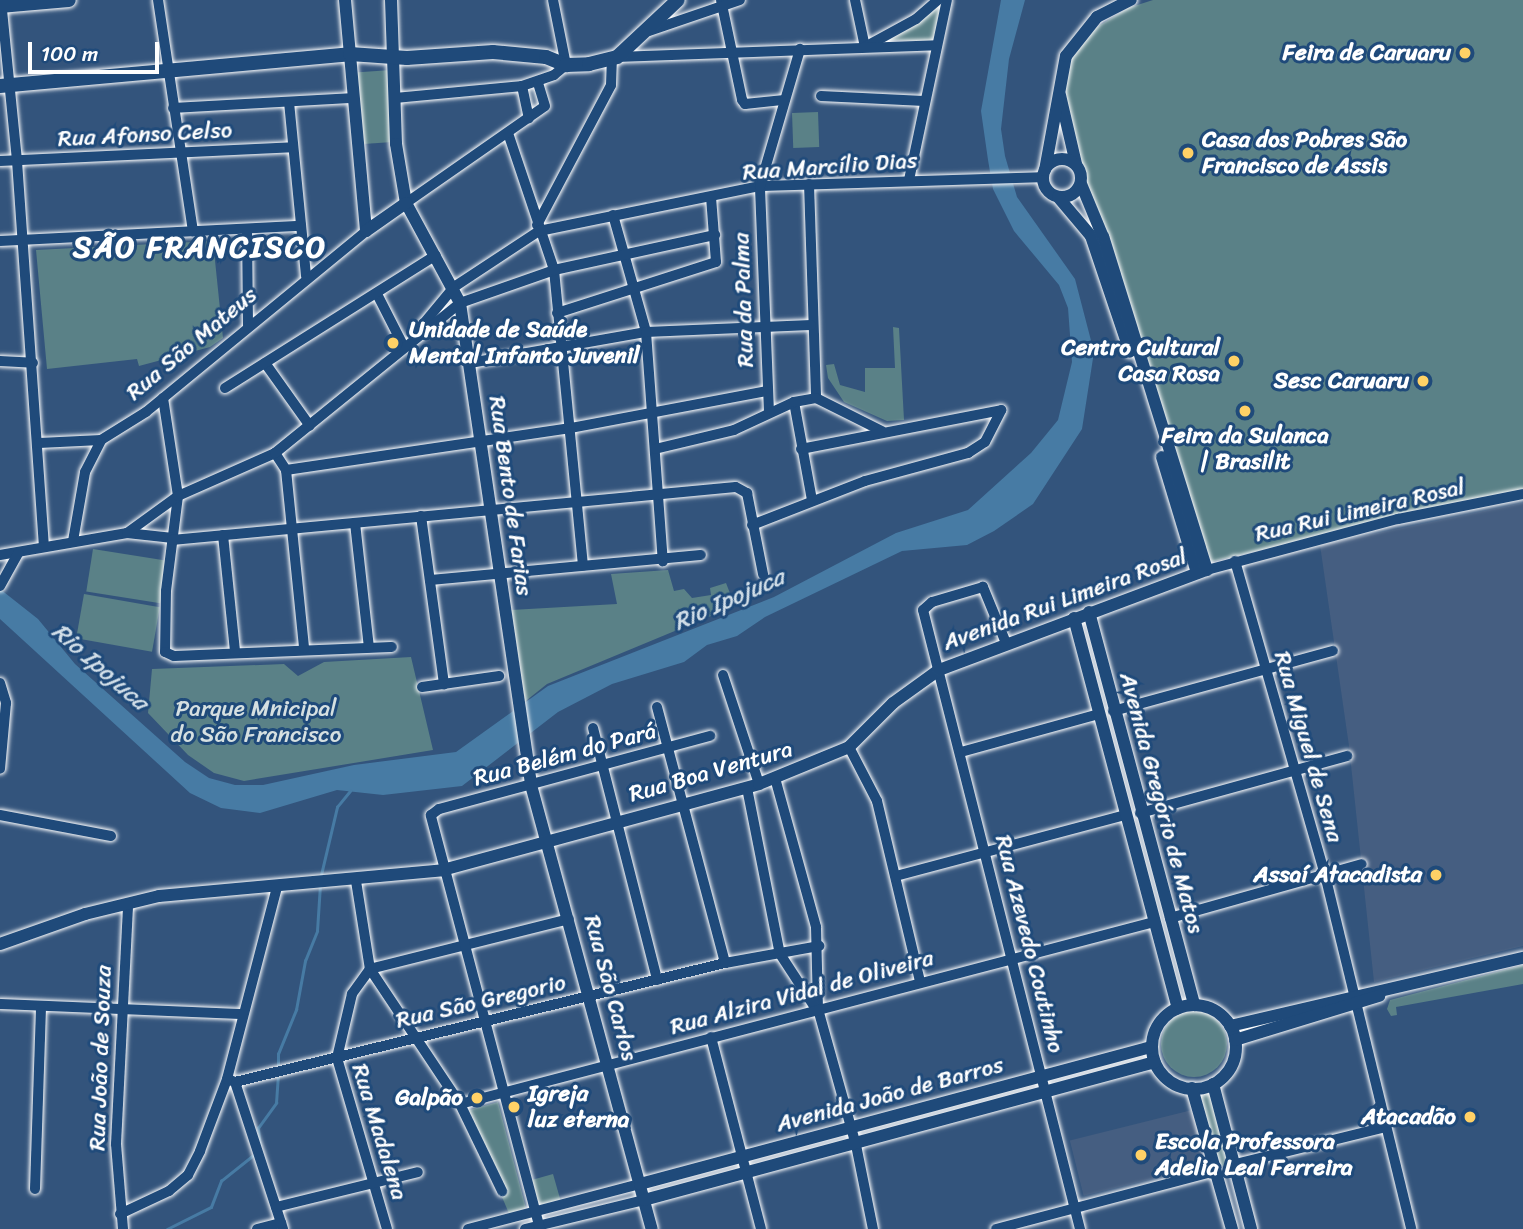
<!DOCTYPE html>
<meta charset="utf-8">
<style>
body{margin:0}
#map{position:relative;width:1523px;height:1229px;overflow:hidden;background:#33547c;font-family:Sriracha,sans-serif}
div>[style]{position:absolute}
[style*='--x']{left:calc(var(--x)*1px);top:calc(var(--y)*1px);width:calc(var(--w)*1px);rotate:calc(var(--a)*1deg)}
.built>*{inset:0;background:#455e81;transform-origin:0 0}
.green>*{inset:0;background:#5a8187;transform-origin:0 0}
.round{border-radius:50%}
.water>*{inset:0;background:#477ba4}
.stream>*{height:2.5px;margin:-1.25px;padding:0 1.25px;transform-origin:1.25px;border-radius:1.25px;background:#477ba4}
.roads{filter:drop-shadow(0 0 2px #fff) drop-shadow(0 0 2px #fff)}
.minor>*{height:10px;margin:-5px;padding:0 5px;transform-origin:5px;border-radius:5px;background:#1f4a7a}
.tertiary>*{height:12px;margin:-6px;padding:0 6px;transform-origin:6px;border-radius:6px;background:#1f4a7a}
.tertiary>.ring{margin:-6px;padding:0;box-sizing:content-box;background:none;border:12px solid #1f4a7a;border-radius:50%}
.secondary>*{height:14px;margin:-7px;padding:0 7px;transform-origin:7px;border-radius:7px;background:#1f4a7a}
.dots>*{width:19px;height:19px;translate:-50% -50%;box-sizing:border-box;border:4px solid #1f4a7a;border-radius:50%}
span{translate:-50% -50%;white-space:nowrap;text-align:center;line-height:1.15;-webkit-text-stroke:6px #1f4a7a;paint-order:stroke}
.poi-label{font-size:23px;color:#fff;font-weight:700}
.right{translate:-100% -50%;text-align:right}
.left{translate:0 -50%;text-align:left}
.street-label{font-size:23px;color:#fff}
.park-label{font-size:23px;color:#d6e0e1}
.water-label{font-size:24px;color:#d1dee8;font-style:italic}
.district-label{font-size:30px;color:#fff;font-weight:700;letter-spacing:2px}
.scale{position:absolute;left:28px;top:42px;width:131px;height:32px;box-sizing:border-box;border:4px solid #fff;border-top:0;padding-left:9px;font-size:21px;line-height:24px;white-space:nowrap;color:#fff;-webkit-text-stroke:5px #1f4a7a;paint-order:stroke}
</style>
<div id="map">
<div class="built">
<div style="clip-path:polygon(1523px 503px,1523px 946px,1374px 982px,1349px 746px,1320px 545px)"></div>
<div style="left:1196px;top:1109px;width:57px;height:130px;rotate:76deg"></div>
</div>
<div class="green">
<div style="clip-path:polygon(943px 0,934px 41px,880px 40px)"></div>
<div style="clip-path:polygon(1153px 0,1523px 0,1523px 489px,1206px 563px,1075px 150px,1064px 81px,1075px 46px,1089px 32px,1128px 8px)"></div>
<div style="left:391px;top:70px;width:72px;height:36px;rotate:86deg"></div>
<div style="left:818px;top:112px;width:35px;height:26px;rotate:88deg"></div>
<div style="clip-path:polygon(213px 241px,223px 338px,210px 347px,139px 366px,137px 359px,47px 369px,36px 250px)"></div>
<div style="clip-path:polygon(893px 327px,899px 328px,904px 420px,887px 421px,844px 402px,828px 378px,826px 365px,834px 364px,840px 385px,865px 392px,865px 368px,895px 368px)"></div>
<div style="left:93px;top:549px;width:75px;height:43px;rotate:9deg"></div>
<div style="clip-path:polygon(668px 570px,674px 591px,684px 589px,692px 598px,711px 595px,710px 588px,726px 583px,735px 606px,547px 684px,522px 704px,511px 610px,617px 604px,611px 574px)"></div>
<div style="left:84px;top:594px;width:77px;height:45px;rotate:10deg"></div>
<div style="clip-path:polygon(411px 657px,433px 750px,244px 781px,214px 773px,188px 755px,148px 713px,152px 669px,284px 664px,298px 676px,324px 662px)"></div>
<div style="clip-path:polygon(1523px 965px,1523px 984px,1396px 1007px,1397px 1015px,1391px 1016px,1387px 1009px,1390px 1000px)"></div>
<div class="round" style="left:1161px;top:1011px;width:66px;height:66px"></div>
<div style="clip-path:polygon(1210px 1088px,1229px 1164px,1218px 1168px,1197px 1092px)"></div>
<div style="clip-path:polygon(498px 1102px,527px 1212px,510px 1216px,466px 1111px)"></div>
<div style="left:553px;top:1174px;width:29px;height:24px;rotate:74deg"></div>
</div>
<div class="water">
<div style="clip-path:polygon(1001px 0,1025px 0,1009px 59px,1001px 129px,1005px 156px,1017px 197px,1075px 279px,1094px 352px,1082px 429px,1033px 504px,994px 531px,967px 545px,902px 551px,765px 617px,737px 636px,707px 645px,684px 662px,612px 684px,558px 712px,462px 786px,383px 795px,337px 790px,260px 813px,221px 808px,190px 793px,0 619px,0 589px,38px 619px,75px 664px,185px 762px,209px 778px,235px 785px,263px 785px,354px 765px,456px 752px,548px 686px,774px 597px,896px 533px,968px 510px,1031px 453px,1058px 420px,1072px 362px,1068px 308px,1059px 285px,1014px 231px,993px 189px,988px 160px,981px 111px)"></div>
</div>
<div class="stream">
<div style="--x:320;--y:879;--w:74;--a:-76.7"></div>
<div style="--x:337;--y:807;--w:21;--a:-51"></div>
<div style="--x:278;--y:1067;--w:13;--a:-90"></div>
<div style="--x:278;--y:1054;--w:48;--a:-67.8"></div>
<div style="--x:296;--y:1010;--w:50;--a:-79.6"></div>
<div style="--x:305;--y:961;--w:32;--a:-68"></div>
<div style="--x:317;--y:931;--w:46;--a:-86.3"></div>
<div style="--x:260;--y:1148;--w:20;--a:-96"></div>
<div style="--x:258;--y:1128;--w:31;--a:-54"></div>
<div style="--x:276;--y:1103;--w:29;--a:-86"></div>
<div style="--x:167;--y:1229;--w:49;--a:-26.6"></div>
<div style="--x:211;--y:1207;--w:28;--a:-69"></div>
<div style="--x:221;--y:1181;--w:45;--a:-38.7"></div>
</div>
<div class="roads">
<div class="minor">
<div style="--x:1;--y:0;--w:162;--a:84.3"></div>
<div style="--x:17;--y:161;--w:387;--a:86"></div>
<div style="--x:158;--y:0;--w:234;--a:81.4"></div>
<div style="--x:721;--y:0;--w:102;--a:78.1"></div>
<div style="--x:742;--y:100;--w:5;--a:53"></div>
<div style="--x:745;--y:104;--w:37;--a:-6"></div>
<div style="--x:855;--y:0;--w:48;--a:78"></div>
<div style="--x:865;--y:47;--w:58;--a:-28.8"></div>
<div style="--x:916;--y:19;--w:29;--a:-41"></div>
<div style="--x:649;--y:31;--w:96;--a:-18.8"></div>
<div style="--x:617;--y:57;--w:320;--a:-2.1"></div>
<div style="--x:522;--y:86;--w:33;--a:78"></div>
<div style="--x:821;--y:96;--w:103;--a:2.8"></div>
<div style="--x:395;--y:98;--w:128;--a:-5.4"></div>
<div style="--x:522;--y:86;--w:34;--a:-19"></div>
<div style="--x:554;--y:75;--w:16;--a:-40"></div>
<div style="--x:566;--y:65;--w:66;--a:-101.3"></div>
<div style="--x:289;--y:102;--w:175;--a:84.4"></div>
<div style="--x:173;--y:108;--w:181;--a:-3.2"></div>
<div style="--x:508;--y:133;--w:145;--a:71.4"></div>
<div style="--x:554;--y:270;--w:297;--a:84.4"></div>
<div style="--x:0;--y:161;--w:293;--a:-2.7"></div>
<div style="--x:909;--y:180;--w:184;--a:-78.1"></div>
<div style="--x:809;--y:184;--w:214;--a:88.1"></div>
<div style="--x:406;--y:203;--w:169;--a:-34.9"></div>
<div style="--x:545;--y:106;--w:24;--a:-107"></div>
<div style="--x:613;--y:215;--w:122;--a:74.2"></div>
<div style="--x:646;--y:332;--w:230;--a:85.8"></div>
<div style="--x:537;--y:225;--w:158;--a:-62.1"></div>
<div style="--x:611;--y:85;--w:27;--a:-88"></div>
<div style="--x:247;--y:229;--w:97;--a:89.4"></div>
<div style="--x:0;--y:241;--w:301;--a:-2.9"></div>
<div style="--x:377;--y:294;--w:57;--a:63"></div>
<div style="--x:557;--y:313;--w:167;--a:-17.8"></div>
<div style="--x:716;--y:262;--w:65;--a:-94.4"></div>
<div style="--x:420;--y:328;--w:53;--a:-50.3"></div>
<div style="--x:454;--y:287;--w:102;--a:-33.4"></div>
<div style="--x:539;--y:231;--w:226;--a:-11.5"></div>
<div style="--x:760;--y:186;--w:283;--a:-1.8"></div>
<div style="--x:0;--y:361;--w:33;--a:3"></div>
<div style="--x:265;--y:363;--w:77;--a:54.5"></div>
<div style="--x:470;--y:363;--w:179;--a:-10"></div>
<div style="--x:646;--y:332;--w:165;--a:-2.4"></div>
<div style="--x:225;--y:388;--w:249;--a:-32.2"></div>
<div style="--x:163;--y:398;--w:99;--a:81.3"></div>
<div style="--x:178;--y:496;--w:96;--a:97.2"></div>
<div style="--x:166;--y:591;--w:61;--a:90.9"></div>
<div style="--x:165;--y:652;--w:10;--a:24"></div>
<div style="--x:174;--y:656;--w:218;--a:-2.4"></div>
<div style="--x:816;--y:398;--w:74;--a:26.6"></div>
<div style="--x:794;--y:402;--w:100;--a:79.6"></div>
<div style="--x:769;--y:412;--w:226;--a:-92.3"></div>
<div style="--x:760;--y:186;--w:143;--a:-73.7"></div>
<div style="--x:39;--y:443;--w:62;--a:-2.8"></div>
<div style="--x:655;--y:449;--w:81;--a:-13.5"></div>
<div style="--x:734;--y:430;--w:66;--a:-25"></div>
<div style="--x:794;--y:402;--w:22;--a:-10"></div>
<div style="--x:801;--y:449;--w:204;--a:-11"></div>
<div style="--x:275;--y:453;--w:20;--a:57"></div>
<div style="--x:286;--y:470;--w:179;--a:84.2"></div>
<div style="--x:286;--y:470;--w:288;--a:-8.4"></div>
<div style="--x:571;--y:428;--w:199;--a:-10.7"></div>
<div style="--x:421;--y:516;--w:170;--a:82.2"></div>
<div style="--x:355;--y:523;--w:125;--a:83.6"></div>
<div style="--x:752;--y:525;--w:121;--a:-21.3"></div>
<div style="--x:865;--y:481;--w:107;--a:-15.2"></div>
<div style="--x:968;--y:453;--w:20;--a:-33"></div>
<div style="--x:985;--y:442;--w:36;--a:-63"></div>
<div style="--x:127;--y:533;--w:46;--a:6.2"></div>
<div style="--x:223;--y:535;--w:118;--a:84.1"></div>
<div style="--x:172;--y:540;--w:566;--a:-5.37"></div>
<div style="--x:736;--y:487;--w:13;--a:29"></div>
<div style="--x:747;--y:493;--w:83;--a:78.8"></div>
<div style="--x:73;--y:541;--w:70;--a:-80.1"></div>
<div style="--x:85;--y:472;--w:36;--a:-63"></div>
<div style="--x:101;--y:440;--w:53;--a:-31.9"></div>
<div style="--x:146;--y:412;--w:285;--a:-39.4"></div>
<div style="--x:0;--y:555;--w:129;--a:-9.8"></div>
<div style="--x:127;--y:533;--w:63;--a:-36"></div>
<div style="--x:178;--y:496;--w:106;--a:-23.9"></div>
<div style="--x:275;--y:453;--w:238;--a:-39"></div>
<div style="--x:460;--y:303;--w:100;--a:-19.3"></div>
<div style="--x:554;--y:270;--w:165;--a:-12.3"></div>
<div style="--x:1235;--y:561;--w:327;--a:74"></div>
<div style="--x:1325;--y:875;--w:364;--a:76.3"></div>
<div style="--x:1207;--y:570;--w:198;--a:-15"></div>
<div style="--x:1398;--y:519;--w:127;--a:-11.3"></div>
<div style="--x:430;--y:580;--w:272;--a:-5.3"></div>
<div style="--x:0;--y:586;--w:38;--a:-61"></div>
<div style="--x:1006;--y:643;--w:61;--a:-112.3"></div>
<div style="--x:983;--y:587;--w:53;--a:163.6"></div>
<div style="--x:932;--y:602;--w:12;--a:138"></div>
<div style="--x:923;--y:610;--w:639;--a:75.77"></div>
<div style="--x:723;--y:675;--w:115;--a:71.7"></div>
<div style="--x:0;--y:683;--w:21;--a:73"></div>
<div style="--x:6;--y:703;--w:66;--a:95.2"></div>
<div style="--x:422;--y:687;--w:78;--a:-8.1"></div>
<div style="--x:657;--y:707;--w:265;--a:75.1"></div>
<div style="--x:1113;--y:711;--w:228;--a:-15.3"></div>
<div style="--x:593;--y:728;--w:260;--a:75.7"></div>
<div style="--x:849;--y:747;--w:61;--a:62.6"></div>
<div style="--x:877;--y:801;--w:185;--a:76.6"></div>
<div style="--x:961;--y:752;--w:143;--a:-15.4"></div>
<div style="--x:775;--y:778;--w:155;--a:74.6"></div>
<div style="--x:816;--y:927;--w:82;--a:88.6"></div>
<div style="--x:818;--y:1009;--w:141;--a:74.4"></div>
<div style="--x:856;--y:1145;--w:86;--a:78.6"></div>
<div style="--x:747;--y:788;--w:169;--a:78.8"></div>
<div style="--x:780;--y:954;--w:66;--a:56.8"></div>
<div style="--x:1140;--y:813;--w:215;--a:-15.4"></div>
<div style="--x:0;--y:815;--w:113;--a:10.7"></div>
<div style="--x:896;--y:876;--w:238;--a:-14.9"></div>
<div style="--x:356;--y:881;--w:89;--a:81"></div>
<div style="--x:370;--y:969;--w:162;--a:56.3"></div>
<div style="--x:460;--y:1104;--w:97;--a:64.2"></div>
<div style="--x:1170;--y:918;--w:199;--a:-15.7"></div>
<div style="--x:370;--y:969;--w:31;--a:126"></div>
<div style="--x:352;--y:994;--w:66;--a:103.2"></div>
<div style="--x:337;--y:1058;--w:178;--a:73.7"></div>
<div style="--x:370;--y:969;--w:205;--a:-14.1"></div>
<div style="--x:0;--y:1004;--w:241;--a:2.4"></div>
<div style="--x:711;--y:1037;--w:198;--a:75.4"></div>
<div style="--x:230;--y:1080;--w:5;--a:22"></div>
<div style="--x:235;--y:1082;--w:155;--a:71.9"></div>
<div style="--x:235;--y:1082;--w:504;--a:-13.65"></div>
<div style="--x:725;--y:963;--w:96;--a:-10.3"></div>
<div style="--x:460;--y:1104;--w:717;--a:-14.69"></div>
<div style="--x:1236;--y:1164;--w:154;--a:-13.9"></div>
<div style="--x:35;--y:1189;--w:183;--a:-88.1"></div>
<div style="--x:276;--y:1207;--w:146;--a:-13.8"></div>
<div style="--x:120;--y:1214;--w:54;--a:-25.1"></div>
<div style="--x:169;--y:1191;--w:25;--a:-40"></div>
<div style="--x:188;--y:1175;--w:27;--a:-63"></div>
<div style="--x:200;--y:1151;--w:77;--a:-69.4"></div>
<div style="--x:227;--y:1079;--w:198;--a:-75.4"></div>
<div style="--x:123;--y:1229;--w:85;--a:-94.7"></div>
<div style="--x:116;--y:1144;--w:241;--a:-87.1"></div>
<div style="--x:257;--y:1229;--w:25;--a:-14"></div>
<div style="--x:468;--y:1229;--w:178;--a:-14.7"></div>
<div style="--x:525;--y:1229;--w:122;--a:-13.7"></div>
<div style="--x:540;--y:1229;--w:428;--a:-104.8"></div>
<div style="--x:431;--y:815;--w:10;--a:-37"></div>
<div style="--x:439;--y:809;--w:281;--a:-15.1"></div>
<div style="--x:996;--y:1229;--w:228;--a:-14.8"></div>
</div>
<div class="tertiary">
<div style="--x:345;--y:0;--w:232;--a:84.8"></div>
<div style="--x:391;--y:0;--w:144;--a:88"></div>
<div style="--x:396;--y:144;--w:60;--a:80.4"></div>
<div style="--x:406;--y:203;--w:114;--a:61.6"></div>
<div style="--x:460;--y:303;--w:487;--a:81.6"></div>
<div style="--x:531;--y:785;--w:460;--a:74.8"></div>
<div style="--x:1060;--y:95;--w:71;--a:76.9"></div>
<div class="ring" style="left:1043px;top:159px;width:26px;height:26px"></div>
<div style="--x:1045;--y:170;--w:116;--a:-79.6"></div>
<div style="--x:1066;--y:56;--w:50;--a:-51.5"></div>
<div style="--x:1097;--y:17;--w:38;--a:-27"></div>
<div style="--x:1058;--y:197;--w:51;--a:49.8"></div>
<div style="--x:1091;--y:236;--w:122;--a:71.4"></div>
<div style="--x:366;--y:231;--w:49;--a:-35"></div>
<div style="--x:1162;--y:457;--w:121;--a:73.2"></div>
<div style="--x:1089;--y:612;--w:407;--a:75"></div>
<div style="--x:1074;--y:618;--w:404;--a:75.1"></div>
<div style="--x:0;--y:944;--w:90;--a:-19.4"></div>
<div style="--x:85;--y:914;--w:76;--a:-13.7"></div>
<div style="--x:159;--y:896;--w:285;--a:-5.2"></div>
<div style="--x:443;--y:870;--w:327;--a:-15.2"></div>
<div style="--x:759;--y:784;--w:97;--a:-22.3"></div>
<div style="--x:849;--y:747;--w:62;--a:-45"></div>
<div style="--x:893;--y:703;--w:57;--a:-35.7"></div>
<div style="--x:939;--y:670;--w:286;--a:-20.5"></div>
<div style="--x:1207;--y:570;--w:349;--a:-107.3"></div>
<div style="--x:1103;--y:237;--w:57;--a:-112.5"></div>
<div class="ring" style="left:1152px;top:1005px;width:72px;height:72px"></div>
<div style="--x:1230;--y:1026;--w:301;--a:-13.1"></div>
<div style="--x:1235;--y:1040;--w:151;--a:-17"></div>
<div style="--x:1213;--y:1084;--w:150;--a:75.3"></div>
<div style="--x:1192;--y:1088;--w:147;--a:74.2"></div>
<div style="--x:640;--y:1184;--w:529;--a:-15.01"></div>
<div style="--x:644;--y:1200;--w:529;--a:-15.11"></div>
</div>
<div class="secondary">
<div style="--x:0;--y:6;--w:69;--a:-5"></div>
<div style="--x:0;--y:86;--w:351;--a:-5.2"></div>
<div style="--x:350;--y:54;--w:57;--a:4"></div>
<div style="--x:407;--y:58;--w:86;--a:-4"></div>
<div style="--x:493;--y:52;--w:53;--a:5.4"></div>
<div style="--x:546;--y:57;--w:22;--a:22"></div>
<div style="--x:566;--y:65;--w:23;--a:-2"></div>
<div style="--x:589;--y:64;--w:29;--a:-14"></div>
<div style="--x:617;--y:57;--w:83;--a:-43.1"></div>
</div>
</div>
<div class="dots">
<div style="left:1465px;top:53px;background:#ffd166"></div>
<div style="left:1188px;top:153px;background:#ffd166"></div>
<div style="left:393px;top:343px;background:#ffd166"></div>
<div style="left:1234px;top:361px;background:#ffd166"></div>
<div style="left:1423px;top:381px;background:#ffd166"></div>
<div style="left:1245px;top:411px;background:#ffd166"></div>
<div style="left:1436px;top:875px;background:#ffd166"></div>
<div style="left:477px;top:1098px;background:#ffd166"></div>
<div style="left:514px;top:1107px;background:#ffd166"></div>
<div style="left:1470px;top:1117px;background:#ffd166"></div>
<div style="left:1141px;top:1155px;background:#ffd166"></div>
</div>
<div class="poi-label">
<span class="right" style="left:1451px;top:53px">Feira de Caruaru</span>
<span class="left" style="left:1202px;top:153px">Casa dos Pobres São<br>Francisco de Assis</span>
<span class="left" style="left:409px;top:343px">Unidade de Saúde<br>Mental Infanto Juvenil</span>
<span class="right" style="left:1220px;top:361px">Centro Cultural<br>Casa Rosa</span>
<span class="right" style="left:1409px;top:381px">Sesc Caruaru</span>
<span style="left:1245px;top:449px">Feira da Sulanca<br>| Brasilit</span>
<span class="right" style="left:1422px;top:875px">Assaí Atacadista</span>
<span class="left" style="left:528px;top:1107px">Igreja<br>luz eterna</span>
<span class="right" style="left:463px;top:1098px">Galpão</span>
<span class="right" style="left:1456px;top:1117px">Atacadão</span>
<span class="left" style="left:1155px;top:1155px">Escola Professora<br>Adelia Leal Ferreira</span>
</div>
<div class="street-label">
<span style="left:145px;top:135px;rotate:-3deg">Rua Afonso Celso</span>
<span style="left:830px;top:167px;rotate:-4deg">Rua Marcílio Dias</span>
<span style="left:744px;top:300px;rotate:-92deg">Rua da Palma</span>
<span style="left:192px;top:344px;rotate:-40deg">Rua São Mateus</span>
<span style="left:510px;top:496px;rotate:82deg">Rua Bento de Farias</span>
<span style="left:1360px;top:511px;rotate:-13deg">Rua Rui Limeira Rosal</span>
<span style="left:1065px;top:600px;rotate:-20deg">Avenida Rui Limeira Rosal</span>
<span style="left:1308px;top:747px;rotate:74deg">Rua Miguel de Sena</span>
<span style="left:565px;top:755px;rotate:-15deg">Rua Belém do Pará</span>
<span style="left:711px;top:772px;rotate:-16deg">Rua Boa Ventura</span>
<span style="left:1161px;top:803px;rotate:75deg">Avenida Gregório de Matos</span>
<span style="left:1029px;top:944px;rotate:76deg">Rua Azevedo Coutinho</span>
<span style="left:610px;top:988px;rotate:75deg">Rua São Carlos</span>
<span style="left:802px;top:993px;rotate:-15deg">Rua Alzira Vidal de Oliveira</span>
<span style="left:481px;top:1002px;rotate:-13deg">Rua São Gregorio</span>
<span style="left:101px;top:1058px;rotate:-88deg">Rua João de Souza</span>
<span style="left:890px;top:1095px;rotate:-15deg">Avenida João de Barros</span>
<span style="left:379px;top:1132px;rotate:73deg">Rua Madalena</span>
</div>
<div class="park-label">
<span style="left:256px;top:722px">Parque Mnicipal<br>do São Francisco</span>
</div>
<div class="water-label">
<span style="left:729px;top:600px;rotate:-24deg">Rio Ipojuca</span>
<span style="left:100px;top:667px;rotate:41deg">Rio Ipojuca</span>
</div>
<div class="district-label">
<span style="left:200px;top:247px">SÃO FRANCISCO</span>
</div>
<div class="scale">100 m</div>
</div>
